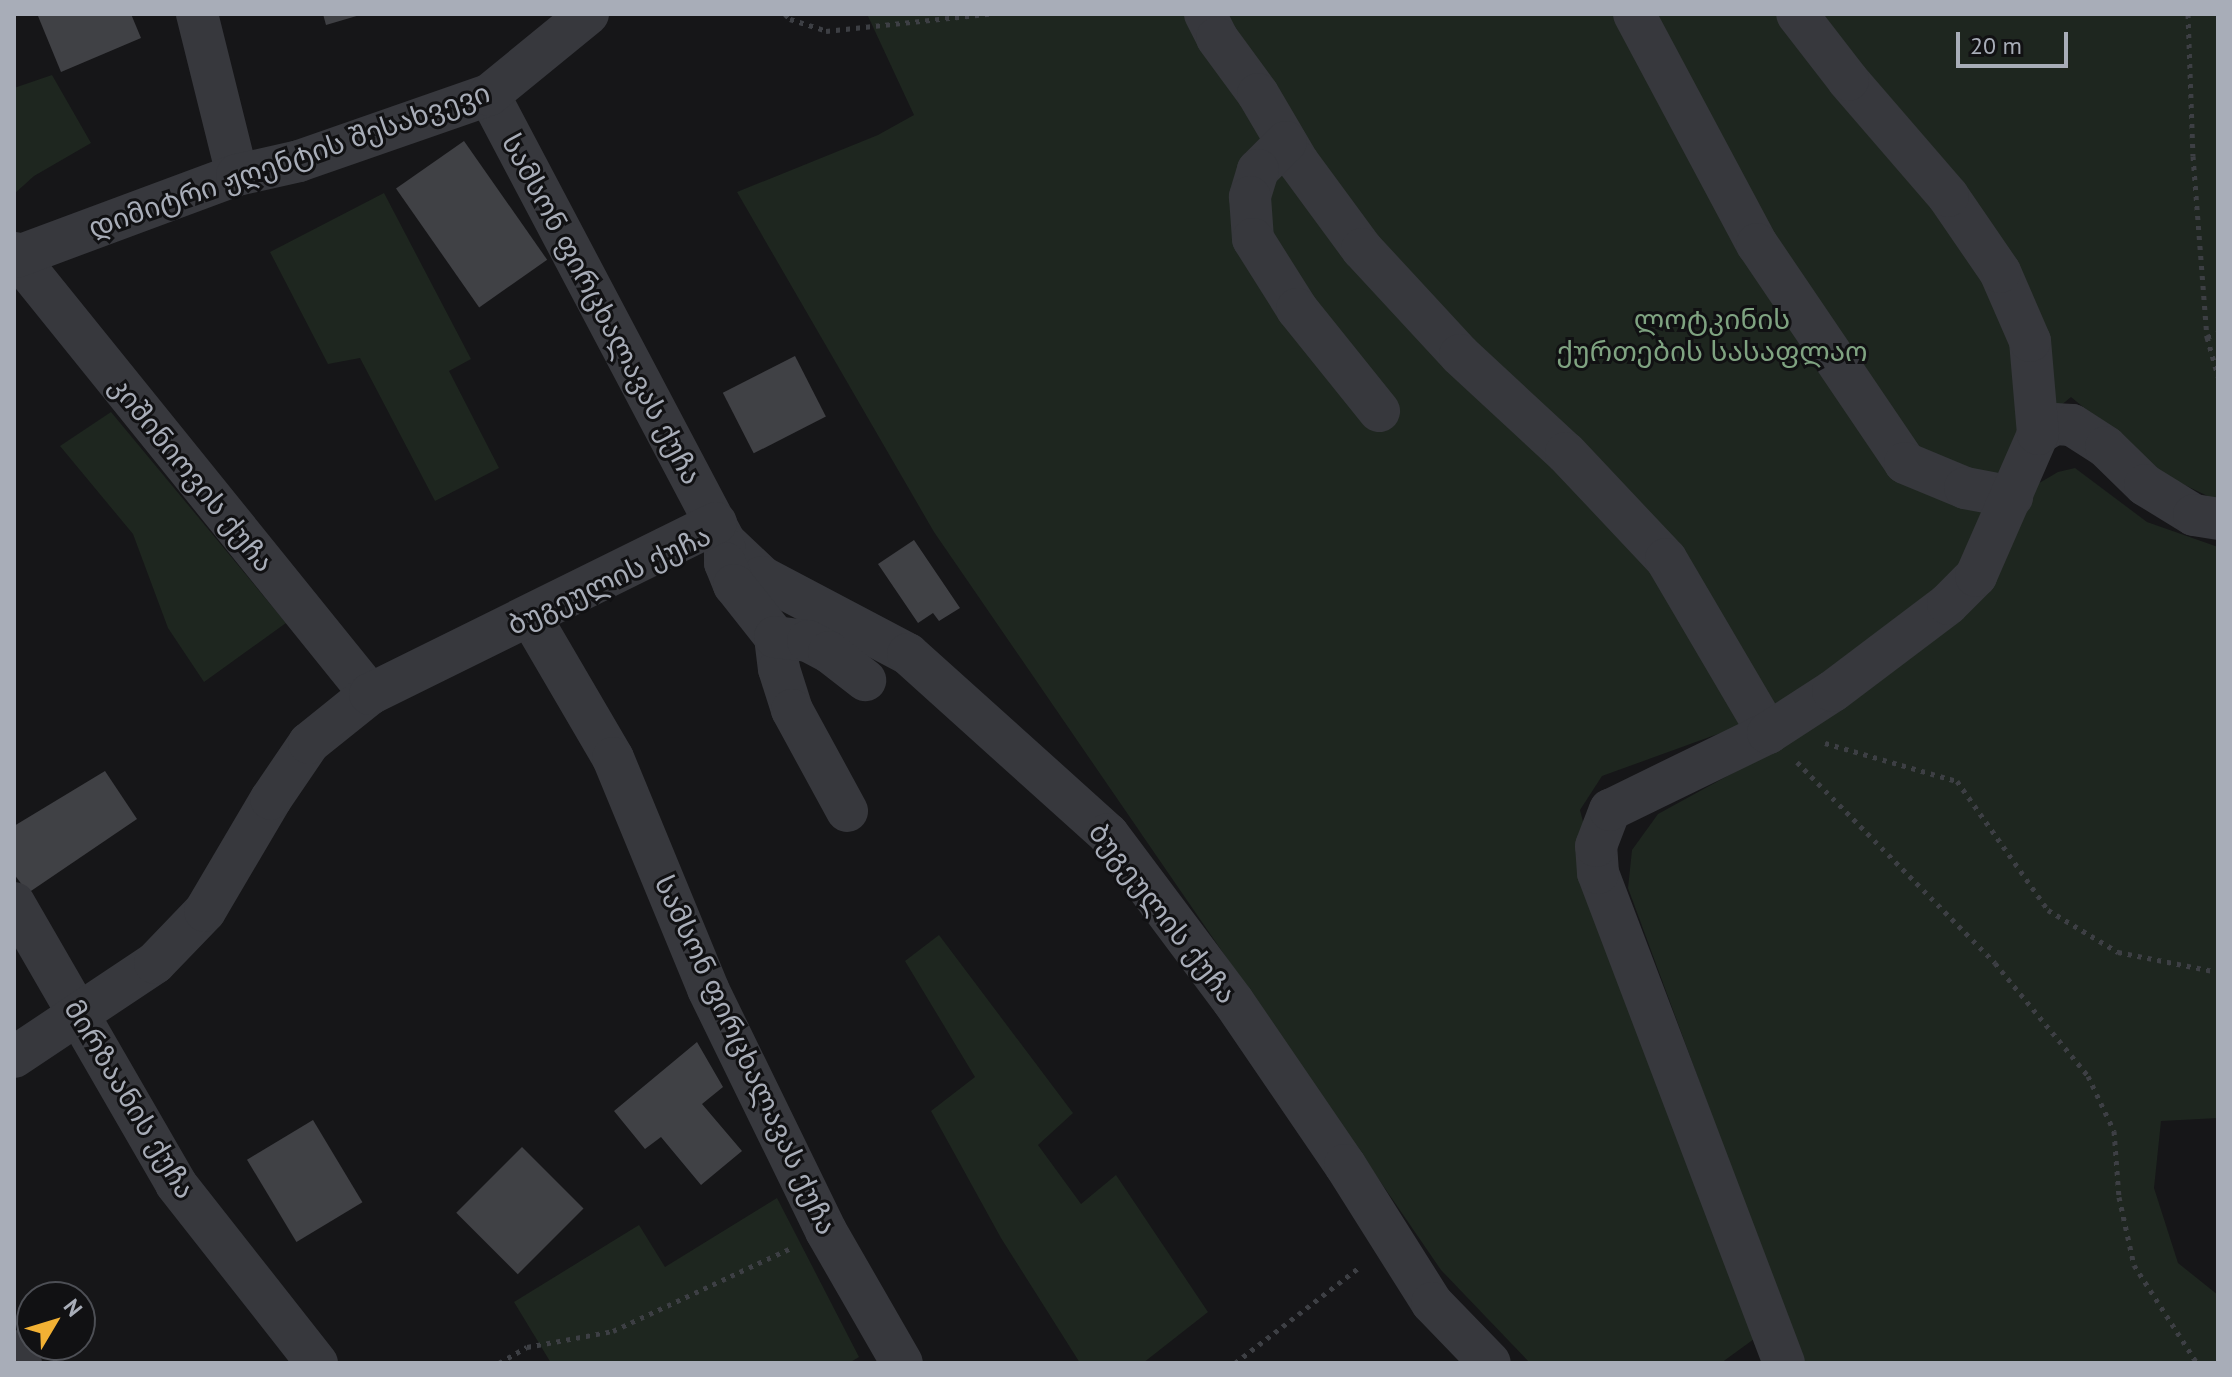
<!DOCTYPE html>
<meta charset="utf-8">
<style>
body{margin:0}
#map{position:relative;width:2232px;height:1377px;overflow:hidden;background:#161618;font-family:"PT Sans","Noto Sans Georgian",sans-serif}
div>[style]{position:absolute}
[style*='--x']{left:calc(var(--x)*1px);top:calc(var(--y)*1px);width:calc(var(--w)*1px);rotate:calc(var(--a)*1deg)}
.green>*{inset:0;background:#1e261f}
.building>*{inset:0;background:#404145;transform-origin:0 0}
.path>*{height:5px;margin-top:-2.5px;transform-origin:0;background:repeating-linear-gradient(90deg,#3d3f44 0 4px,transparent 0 10px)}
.minor>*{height:42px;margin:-21px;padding:0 21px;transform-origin:21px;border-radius:21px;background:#37383d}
span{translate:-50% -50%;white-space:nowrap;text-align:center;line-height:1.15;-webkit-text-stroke:6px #111113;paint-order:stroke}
.street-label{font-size:28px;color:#a8adb8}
.park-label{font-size:28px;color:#7fa381}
.frame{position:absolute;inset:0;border:16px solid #a8adb8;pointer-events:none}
.north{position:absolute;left:16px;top:1281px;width:80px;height:80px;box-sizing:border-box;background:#111113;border:2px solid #4d4f55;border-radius:50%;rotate:52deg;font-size:22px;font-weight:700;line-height:32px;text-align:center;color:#a8adb8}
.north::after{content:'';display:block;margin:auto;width:28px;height:36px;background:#f2b134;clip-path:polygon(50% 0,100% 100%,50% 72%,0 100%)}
.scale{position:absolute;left:1956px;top:32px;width:112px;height:36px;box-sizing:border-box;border:4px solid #a8adb8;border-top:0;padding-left:10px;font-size:24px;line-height:28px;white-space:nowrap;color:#a8adb8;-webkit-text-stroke:6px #111113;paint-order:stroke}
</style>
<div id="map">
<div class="green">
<div style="clip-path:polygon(867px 14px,2218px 14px,2218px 501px,2168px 477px,2071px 397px,2017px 442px,1962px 565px,1912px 612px,1773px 714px,1602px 776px,1580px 810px,1625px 983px,1754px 1339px,1721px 1363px,1530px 1363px,1441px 1270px,934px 532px,737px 192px,878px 135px,914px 115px)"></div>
<div style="clip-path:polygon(52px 75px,91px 143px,34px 176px,14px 194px,14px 88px)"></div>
<div style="clip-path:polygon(384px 193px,471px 359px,449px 371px,499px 468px,435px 501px,360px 358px,328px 364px,270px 252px)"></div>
<div style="clip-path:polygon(111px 412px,286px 623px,204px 682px,168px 628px,133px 534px,60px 446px)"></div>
<div style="clip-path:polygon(2075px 468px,2147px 522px,2218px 547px,2218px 1118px,2161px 1121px,2154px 1188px,2178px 1263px,2218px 1295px,2218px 1363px,1803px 1363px,1628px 888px,1632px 850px,1658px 814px,1762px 757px,1987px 587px,2029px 489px,2058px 472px)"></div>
<div style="clip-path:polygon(939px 935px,1073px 1113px,1038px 1145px,1081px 1204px,1116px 1175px,1208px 1312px,1143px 1363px,1080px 1363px,1001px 1238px,931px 1111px,975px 1077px,905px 961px)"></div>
<div style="clip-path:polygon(777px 1198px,859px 1357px,849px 1363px,551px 1363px,514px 1302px,639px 1225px,665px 1267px)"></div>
</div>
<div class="building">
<div style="clip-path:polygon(43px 14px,131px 14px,141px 38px,61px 72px,38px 16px)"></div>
<div style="clip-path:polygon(323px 14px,359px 14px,360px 15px,326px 25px)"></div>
<div style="left:464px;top:141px;width:145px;height:83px;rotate:55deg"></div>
<div style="left:795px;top:356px;width:68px;height:81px;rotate:63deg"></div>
<div style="clip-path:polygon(914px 540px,960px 608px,939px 621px,933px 613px,918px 623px,878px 564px)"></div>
<div style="clip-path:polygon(105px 771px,137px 819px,28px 893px,14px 874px,14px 826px)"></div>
<div style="clip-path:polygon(697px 1042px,723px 1087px,702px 1104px,742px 1151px,701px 1185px,661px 1137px,645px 1149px,614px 1111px)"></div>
<div style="left:313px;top:1120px;width:96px;height:77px;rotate:59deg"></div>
<div style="left:522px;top:1147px;width:87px;height:93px;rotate:45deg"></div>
</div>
<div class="path">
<div style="--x:785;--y:14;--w:7;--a:45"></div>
<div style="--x:790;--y:19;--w:38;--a:18"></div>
<div style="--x:826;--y:31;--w:164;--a:-6"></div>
<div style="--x:2188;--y:14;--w:142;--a:88"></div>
<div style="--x:2193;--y:156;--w:182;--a:85.6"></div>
<div style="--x:2207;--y:337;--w:41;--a:74.2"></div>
<div style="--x:2207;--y:337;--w:12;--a:-20"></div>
<div style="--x:1825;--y:743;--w:137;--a:16.1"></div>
<div style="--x:1957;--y:781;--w:158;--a:54.8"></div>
<div style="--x:2048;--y:910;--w:82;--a:31"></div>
<div style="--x:2118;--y:952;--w:102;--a:11.3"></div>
<div style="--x:1797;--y:762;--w:282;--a:45.4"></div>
<div style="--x:1995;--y:963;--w:146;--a:50.5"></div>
<div style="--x:2088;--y:1076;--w:61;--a:64.7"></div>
<div style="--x:2114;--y:1131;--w:66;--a:85.7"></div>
<div style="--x:2119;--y:1197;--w:70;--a:77.6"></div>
<div style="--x:2134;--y:1265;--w:117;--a:57.3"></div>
<div style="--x:499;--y:1363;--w:32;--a:-30"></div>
<div style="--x:527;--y:1347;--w:87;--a:-10.5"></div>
<div style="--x:613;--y:1331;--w:199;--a:-25"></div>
<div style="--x:1235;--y:1363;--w:159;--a:-37.6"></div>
</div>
<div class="minor">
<div style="--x:197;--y:14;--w:166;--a:76"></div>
<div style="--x:1205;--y:14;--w:27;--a:63"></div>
<div style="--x:1217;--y:38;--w:69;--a:53.8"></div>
<div style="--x:1258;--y:94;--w:79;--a:59.5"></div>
<div style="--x:1298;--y:162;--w:108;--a:53.7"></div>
<div style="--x:1362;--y:249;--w:144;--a:47.2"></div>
<div style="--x:1460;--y:355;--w:144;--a:42.8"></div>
<div style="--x:1566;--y:453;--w:146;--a:46.7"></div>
<div style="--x:1666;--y:559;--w:202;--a:59.6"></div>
<div style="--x:1634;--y:14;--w:261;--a:61.9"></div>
<div style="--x:1757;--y:244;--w:264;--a:55.9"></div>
<div style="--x:1905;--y:463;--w:65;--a:22.6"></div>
<div style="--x:1965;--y:488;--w:48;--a:10.8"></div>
<div style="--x:489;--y:95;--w:505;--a:62.17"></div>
<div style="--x:725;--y:542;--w:51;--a:43.4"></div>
<div style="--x:762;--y:577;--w:165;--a:27.8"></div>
<div style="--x:908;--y:654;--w:269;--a:42"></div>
<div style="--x:1108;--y:834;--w:209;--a:53.2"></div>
<div style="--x:1233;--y:1001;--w:199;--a:55.7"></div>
<div style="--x:1345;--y:1165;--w:163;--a:57.8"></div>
<div style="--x:1432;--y:1303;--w:83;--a:46"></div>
<div style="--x:1286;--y:142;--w:40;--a:135"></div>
<div style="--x:1258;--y:170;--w:28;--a:107"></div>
<div style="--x:1250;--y:197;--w:42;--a:85.9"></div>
<div style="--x:1253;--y:239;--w:83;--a:57.8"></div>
<div style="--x:1297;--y:309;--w:131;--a:51.2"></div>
<div style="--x:14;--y:253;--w:567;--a:51.09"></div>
<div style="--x:16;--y:257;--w:236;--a:-20.4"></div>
<div style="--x:237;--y:175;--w:64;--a:-12.7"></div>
<div style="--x:299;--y:161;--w:201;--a:-19.2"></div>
<div style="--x:489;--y:95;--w:128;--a:-39.3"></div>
<div style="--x:2038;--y:434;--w:19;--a:-32"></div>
<div style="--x:2054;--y:424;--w:18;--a:3"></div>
<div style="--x:2072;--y:425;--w:40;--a:32.9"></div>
<div style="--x:2106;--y:447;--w:54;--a:44.3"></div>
<div style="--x:2145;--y:485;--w:57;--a:31.5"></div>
<div style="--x:2194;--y:515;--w:24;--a:9"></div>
<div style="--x:725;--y:549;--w:14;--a:90"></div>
<div style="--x:725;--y:563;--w:24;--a:68"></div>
<div style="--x:734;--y:585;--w:66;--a:51.7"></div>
<div style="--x:775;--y:637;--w:32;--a:83"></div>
<div style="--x:779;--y:669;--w:43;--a:72.4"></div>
<div style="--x:792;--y:710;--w:115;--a:61.4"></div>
<div style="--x:530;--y:616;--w:164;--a:59.7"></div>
<div style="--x:613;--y:758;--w:250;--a:67.6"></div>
<div style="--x:708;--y:989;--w:269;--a:64"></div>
<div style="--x:826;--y:1231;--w:152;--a:60.1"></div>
<div style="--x:775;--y:637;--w:33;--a:7"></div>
<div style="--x:808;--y:641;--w:24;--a:28"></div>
<div style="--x:829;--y:652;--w:46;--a:37.9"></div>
<div style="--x:14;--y:903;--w:324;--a:60"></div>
<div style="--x:176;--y:1184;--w:228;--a:51.8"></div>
<div style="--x:14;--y:1057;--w:169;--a:-33.7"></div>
<div style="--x:155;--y:963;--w:72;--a:-46.1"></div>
<div style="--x:205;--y:911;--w:130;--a:-59.5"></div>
<div style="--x:271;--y:799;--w:68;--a:-55.8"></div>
<div style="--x:309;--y:743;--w:78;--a:-38.8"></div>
<div style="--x:370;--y:694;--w:386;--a:-26.3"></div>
<div style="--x:14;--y:1351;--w:14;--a:60"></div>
<div style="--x:1784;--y:1363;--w:524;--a:-110.79"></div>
<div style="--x:1598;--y:873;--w:27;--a:-94"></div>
<div style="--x:1596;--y:846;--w:39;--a:-69"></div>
<div style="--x:1610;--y:810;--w:176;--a:-26"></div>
<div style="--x:1768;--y:733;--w:77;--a:-32.9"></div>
<div style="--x:1833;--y:691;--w:144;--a:-37.1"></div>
<div style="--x:1948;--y:604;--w:40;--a:-45"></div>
<div style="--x:1976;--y:576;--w:155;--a:-66.4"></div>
<div style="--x:2038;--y:434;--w:93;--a:-94.9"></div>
<div style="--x:2030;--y:341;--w:75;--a:-113.5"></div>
<div style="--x:2000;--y:272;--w:92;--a:-124.4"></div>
<div style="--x:1948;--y:196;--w:153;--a:-130.8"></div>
<div style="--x:1848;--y:80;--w:83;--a:-127.7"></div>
</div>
<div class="street-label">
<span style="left:289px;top:160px;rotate:-19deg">დიმიტრი ჟღენტის შესახვევი</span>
<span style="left:602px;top:309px;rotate:62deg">სამსონ ფირცხალავას ქუჩა</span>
<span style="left:192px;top:474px;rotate:51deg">კიშინიოვის ქუჩა</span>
<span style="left:609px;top:580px;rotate:-25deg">ბუგეულის ქუჩა</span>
<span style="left:1163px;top:913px;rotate:52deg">ბუგეულის ქუჩა</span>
<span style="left:746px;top:1055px;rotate:65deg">სამსონ ფირცხალავას ქუჩა</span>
<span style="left:130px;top:1099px;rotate:59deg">მირზაანის ქუჩა</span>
</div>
<div class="park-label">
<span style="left:1712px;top:335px">ლოტკინის<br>ქურთების სასაფლაო</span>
</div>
<div class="frame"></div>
<div class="north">N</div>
<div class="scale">20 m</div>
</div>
